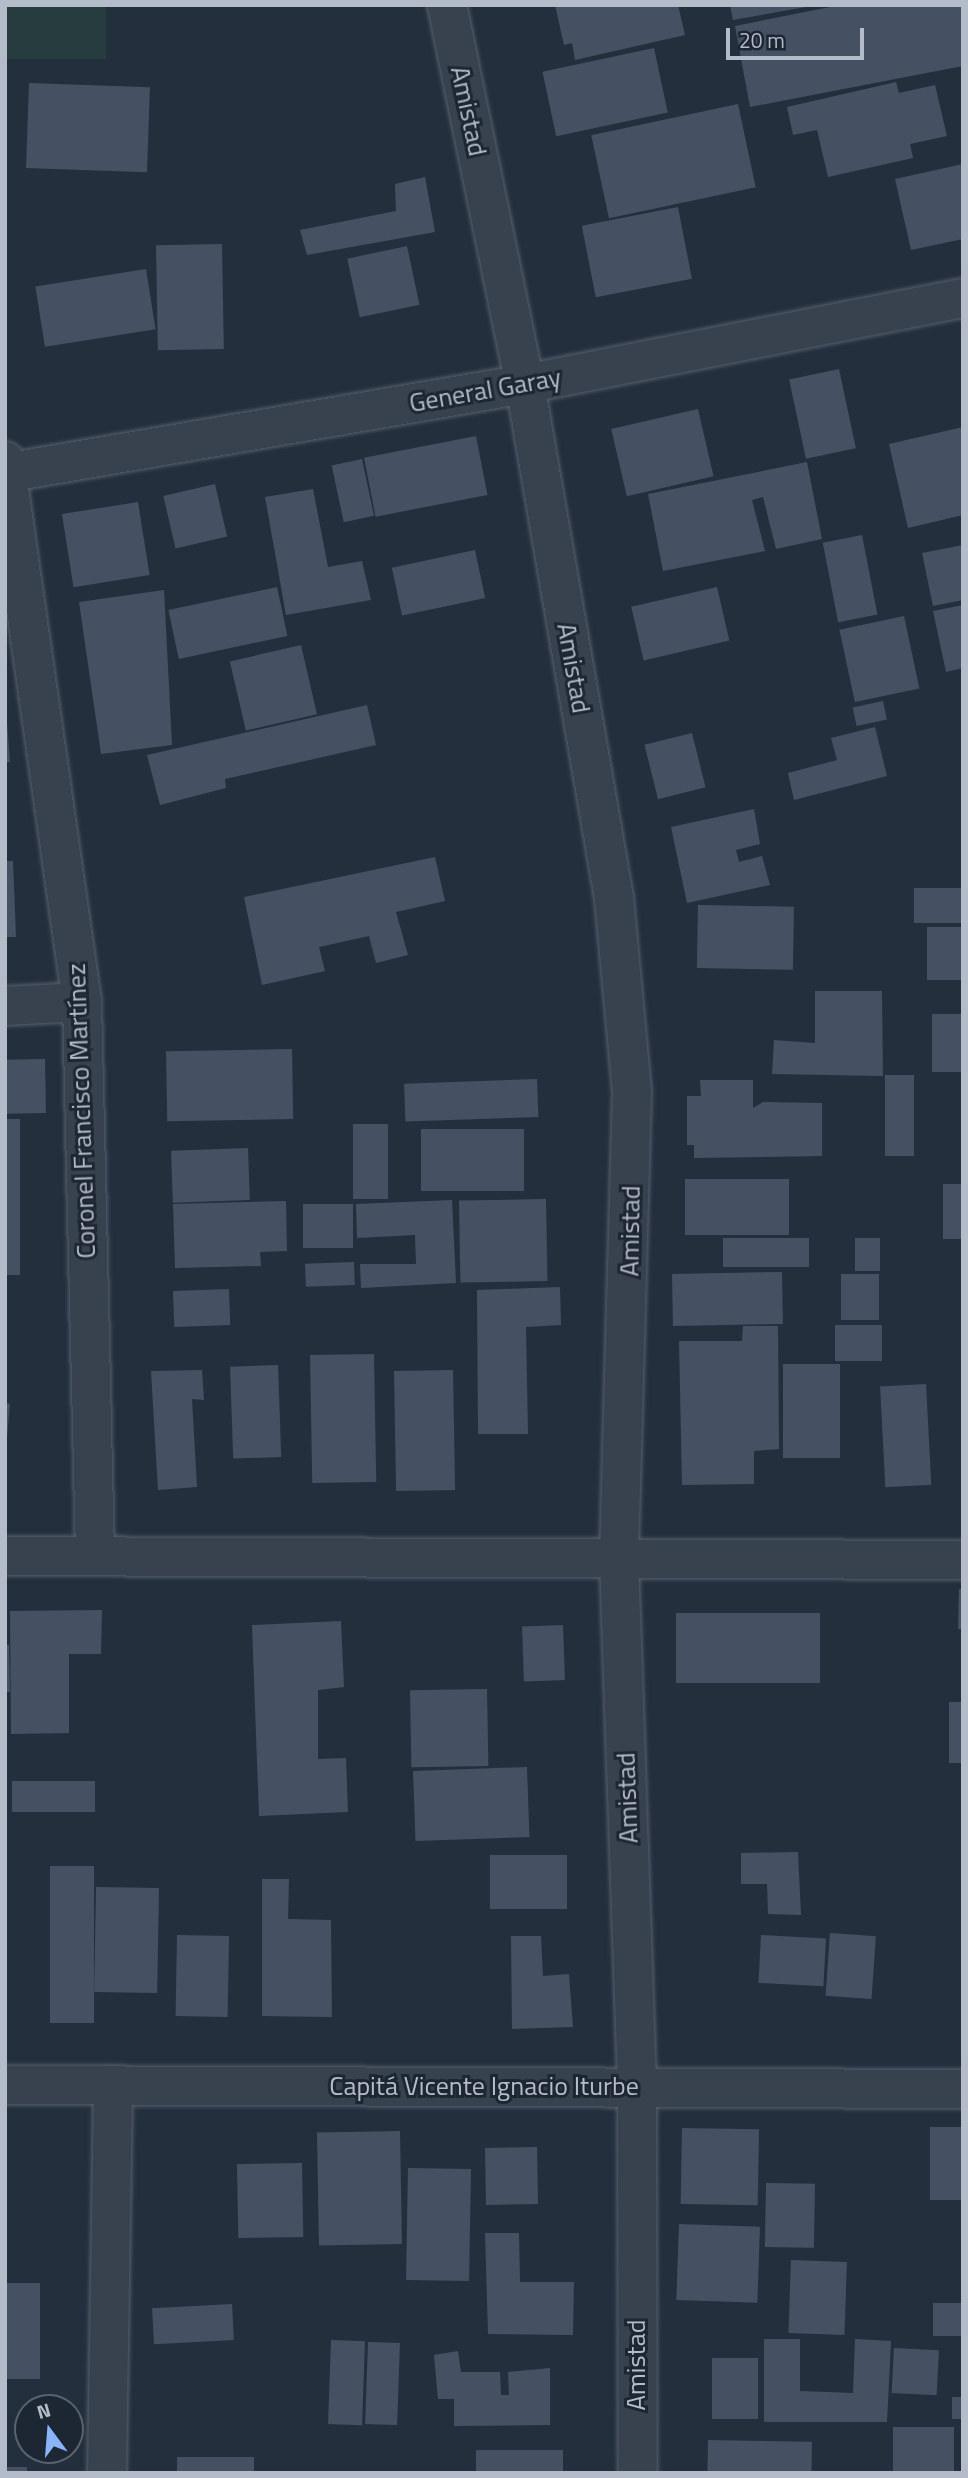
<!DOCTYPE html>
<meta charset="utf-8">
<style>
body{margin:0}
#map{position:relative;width:968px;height:2478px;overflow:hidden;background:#242f3e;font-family:"Titillium Web",sans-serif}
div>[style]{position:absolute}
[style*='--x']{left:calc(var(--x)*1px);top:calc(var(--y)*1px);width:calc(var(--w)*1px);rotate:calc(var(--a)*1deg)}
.green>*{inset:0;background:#263c3f;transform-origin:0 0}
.building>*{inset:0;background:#455162;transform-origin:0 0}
.roads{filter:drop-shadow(0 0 2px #565f6c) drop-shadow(0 0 2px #565f6c)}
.minor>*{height:38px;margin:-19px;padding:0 19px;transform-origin:19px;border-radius:19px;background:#38414e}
span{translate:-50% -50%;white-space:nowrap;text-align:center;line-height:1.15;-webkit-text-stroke:6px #1d2633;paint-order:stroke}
.street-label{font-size:26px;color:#b4bcc9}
.frame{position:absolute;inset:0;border:7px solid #b4bcc9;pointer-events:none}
.north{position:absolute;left:14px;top:2394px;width:70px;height:70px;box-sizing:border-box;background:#1d2633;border:2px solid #59626f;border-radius:50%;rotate:344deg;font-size:19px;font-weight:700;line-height:28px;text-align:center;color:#b4bcc9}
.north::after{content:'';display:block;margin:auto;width:24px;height:32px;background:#8ab4f8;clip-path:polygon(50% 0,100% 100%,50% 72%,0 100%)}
.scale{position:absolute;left:726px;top:28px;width:138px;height:32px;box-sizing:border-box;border:4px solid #b4bcc9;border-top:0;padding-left:9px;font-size:21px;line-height:24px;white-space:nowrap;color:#b4bcc9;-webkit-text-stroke:5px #1d2633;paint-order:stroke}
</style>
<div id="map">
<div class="green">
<div style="left:5px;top:5px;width:101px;height:54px"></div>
</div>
<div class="building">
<div style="clip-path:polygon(555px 5px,678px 5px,685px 35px,575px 60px,572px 43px,564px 45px)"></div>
<div style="clip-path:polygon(730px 5px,806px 5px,806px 7px,733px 20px)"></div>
<div style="clip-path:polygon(840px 5px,963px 5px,963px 66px,750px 107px,735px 26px)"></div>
<div style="left:654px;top:48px;width:66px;height:114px;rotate:78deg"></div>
<div style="clip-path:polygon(896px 82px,899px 93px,935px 85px,947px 136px,910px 144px,913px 158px,828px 177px,817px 130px,793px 135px,787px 107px)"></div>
<div style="left:29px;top:83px;width:121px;height:85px;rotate:2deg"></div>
<div style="left:738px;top:104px;width:85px;height:150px;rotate:78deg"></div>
<div style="clip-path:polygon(963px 164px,963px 239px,911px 250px,895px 179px)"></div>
<div style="clip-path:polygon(425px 177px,435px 232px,307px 255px,300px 230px,396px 211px,395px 184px)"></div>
<div style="left:678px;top:207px;width:73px;height:98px;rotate:79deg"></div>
<div style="left:222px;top:244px;width:105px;height:66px;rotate:89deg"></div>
<div style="left:407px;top:246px;width:60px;height:61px;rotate:78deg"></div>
<div style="left:146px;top:269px;width:61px;height:112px;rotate:81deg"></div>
<div style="left:839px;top:369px;width:81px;height:51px;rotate:78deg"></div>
<div style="left:698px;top:409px;width:69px;height:89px;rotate:77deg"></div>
<div style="clip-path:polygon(963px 427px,963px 515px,908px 528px,889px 444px)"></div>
<div style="left:476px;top:436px;width:60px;height:114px;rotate:79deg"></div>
<div style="left:362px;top:459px;width:58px;height:31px;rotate:78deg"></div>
<div style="clip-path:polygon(807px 462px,822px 539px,776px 549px,763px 497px,752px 500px,765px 551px,663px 571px,648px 494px)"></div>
<div style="left:215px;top:484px;width:54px;height:53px;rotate:77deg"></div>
<div style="clip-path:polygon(313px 489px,328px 567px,362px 561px,371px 600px,286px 615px,265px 497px)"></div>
<div style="left:138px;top:502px;width:74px;height:77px;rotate:81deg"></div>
<div style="left:862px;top:535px;width:81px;height:40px;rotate:79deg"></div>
<div style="clip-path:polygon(963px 545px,963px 600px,933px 606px,922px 553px)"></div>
<div style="left:475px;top:550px;width:49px;height:85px;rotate:78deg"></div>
<div style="left:277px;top:587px;width:50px;height:111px;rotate:78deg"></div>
<div style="left:717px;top:587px;width:55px;height:88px;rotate:77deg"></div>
<div style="clip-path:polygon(164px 590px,172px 745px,101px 754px,79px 602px)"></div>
<div style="clip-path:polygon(963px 605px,963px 668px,946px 672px,933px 611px)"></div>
<div style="left:904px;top:616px;width:74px;height:66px;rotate:78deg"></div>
<div style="left:301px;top:645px;width:71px;height:73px;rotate:77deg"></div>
<div style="left:883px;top:701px;width:19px;height:31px;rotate:78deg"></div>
<div style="clip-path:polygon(367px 705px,376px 745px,225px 779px,226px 788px,160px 805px,147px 755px)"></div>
<div style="clip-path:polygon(5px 723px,7px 723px,10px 762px,5px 762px)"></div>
<div style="clip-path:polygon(875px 727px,887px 776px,794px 800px,788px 773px,837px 760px,831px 738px)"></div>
<div style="left:692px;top:733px;width:56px;height:49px;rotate:76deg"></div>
<div style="clip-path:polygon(754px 809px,760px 844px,736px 850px,739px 862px,762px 856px,770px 885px,687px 903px,671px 827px)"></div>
<div style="clip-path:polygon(435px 857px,445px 901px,396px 912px,408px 955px,376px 963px,369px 936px,319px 947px,325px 971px,262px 985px,244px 897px)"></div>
<div style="clip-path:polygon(5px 861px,13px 861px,16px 937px,5px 937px)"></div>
<div style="left:914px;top:888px;width:49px;height:35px"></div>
<div style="left:698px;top:905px;width:96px;height:63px;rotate:1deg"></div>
<div style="left:963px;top:927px;width:53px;height:36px;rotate:90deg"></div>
<div style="clip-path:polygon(815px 991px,882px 991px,883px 1076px,772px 1074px,774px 1040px,815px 1043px)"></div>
<div style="left:932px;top:1014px;width:31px;height:58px"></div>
<div style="left:292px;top:1049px;width:70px;height:126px;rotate:89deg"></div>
<div style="left:45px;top:1059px;width:54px;height:40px;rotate:89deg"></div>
<div style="left:914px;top:1075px;width:81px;height:29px;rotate:90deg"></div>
<div style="left:537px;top:1079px;width:38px;height:133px;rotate:88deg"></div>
<div style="clip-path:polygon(700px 1080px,753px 1080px,753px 1108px,763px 1102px,822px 1103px,822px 1156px,694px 1158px,694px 1145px,687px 1145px,687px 1096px,701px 1096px)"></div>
<div style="left:5px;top:1119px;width:15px;height:156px"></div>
<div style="left:353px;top:1124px;width:35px;height:75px"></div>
<div style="left:421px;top:1129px;width:103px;height:62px"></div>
<div style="left:248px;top:1148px;width:52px;height:77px;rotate:88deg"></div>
<div style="left:789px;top:1179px;width:56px;height:104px;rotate:90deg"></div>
<div style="left:943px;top:1184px;width:20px;height:55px"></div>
<div style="left:546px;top:1199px;width:82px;height:87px;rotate:89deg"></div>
<div style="clip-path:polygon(452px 1200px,456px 1283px,361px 1288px,360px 1264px,416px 1264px,415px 1235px,357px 1238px,356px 1204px)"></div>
<div style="clip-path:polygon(286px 1201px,287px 1251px,260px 1252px,261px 1266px,175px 1268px,173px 1204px)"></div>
<div style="left:303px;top:1204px;width:50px;height:44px"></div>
<div style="left:809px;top:1238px;width:29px;height:86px;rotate:90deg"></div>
<div style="left:880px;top:1238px;width:33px;height:25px;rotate:90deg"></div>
<div style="left:354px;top:1262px;width:23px;height:49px;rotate:88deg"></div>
<div style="left:782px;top:1272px;width:52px;height:110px;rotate:89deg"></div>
<div style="left:879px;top:1274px;width:46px;height:38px;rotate:90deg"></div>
<div style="clip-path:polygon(560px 1287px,561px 1325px,526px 1327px,528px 1434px,478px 1434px,477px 1290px)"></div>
<div style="left:229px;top:1289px;width:36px;height:56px;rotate:88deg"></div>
<div style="left:835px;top:1325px;width:47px;height:36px"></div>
<div style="clip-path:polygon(743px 1326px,778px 1326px,779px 1449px,754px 1451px,754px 1484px,682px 1485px,679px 1341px,742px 1341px)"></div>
<div style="left:374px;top:1354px;width:128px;height:64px;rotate:89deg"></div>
<div style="left:783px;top:1364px;width:57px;height:94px"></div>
<div style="left:278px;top:1365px;width:92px;height:48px;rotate:88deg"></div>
<div style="clip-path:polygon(202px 1370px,204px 1400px,192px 1399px,197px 1487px,158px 1490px,151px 1371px)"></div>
<div style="left:453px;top:1370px;width:120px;height:59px;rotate:89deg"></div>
<div style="left:926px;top:1384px;width:101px;height:46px;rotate:87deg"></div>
<div style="clip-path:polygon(5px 1403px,10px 1404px,7px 1437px,5px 1437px)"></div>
<div style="clip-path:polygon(959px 1589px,963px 1589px,963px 1629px,958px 1629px)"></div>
<div style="clip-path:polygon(102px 1610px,101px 1654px,69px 1654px,69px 1733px,11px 1734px,10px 1611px)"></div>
<div style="left:676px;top:1613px;width:144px;height:70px"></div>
<div style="clip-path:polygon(341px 1621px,344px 1687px,318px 1690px,318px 1759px,346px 1758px,348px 1812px,259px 1816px,252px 1625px)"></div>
<div style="left:563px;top:1625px;width:55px;height:41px;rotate:88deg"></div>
<div style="clip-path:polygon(5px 1645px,9px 1645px,10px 1692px,5px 1692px)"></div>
<div style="left:487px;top:1689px;width:77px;height:77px;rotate:89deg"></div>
<div style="left:949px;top:1702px;width:14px;height:61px"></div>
<div style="left:527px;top:1767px;width:70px;height:114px;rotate:88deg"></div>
<div style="left:95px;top:1781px;width:31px;height:83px;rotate:90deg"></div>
<div style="clip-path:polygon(798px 1852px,801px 1915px,768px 1914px,767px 1884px,741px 1884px,741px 1853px)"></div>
<div style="left:490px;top:1855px;width:77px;height:54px"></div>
<div style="left:50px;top:1866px;width:44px;height:157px"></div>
<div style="clip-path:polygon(262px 1879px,289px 1879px,288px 1919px,331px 1920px,332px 2017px,262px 2016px)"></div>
<div style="left:96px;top:1887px;width:63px;height:105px;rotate:1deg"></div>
<div style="left:830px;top:1933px;width:46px;height:63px;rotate:4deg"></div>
<div style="left:177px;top:1935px;width:52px;height:81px;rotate:1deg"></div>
<div style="left:761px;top:1935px;width:65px;height:48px;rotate:3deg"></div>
<div style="clip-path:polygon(511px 1936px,541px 1936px,543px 1976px,569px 1974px,573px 2027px,512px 2029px)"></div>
<div style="left:930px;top:2127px;width:33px;height:73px"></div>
<div style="left:682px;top:2128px;width:77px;height:76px;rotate:1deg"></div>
<div style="left:400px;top:2131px;width:113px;height:83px;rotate:89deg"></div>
<div style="left:537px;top:2147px;width:57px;height:52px;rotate:89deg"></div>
<div style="left:302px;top:2163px;width:74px;height:65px;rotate:89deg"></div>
<div style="left:408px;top:2168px;width:63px;height:112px;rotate:1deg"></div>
<div style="left:766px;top:2183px;width:49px;height:64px;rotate:1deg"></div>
<div style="left:679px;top:2224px;width:81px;height:76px;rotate:2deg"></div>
<div style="clip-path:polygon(485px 2233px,519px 2233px,520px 2282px,574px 2282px,573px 2335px,488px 2334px)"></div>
<div style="left:791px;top:2260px;width:56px;height:73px;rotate:2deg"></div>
<div style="left:5px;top:2283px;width:35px;height:96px"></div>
<div style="left:963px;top:2303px;width:33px;height:30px;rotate:90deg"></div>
<div style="left:232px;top:2304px;width:36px;height:80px;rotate:87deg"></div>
<div style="clip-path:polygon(764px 2339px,800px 2339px,800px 2391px,853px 2393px,855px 2339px,891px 2341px,887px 2422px,764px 2422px)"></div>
<div style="left:331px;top:2340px;width:34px;height:84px;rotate:2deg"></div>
<div style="left:368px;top:2342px;width:32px;height:82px;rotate:2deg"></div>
<div style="left:894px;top:2348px;width:45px;height:45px;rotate:3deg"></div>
<div style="clip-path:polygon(458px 2351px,461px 2372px,500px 2372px,501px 2395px,509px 2395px,508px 2372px,550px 2368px,550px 2425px,454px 2426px,454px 2399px,438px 2399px,434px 2355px)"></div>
<div style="left:712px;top:2358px;width:46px;height:61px"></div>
<div style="left:963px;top:2397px;width:22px;height:11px;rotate:90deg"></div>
<div style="left:954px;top:2427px;width:46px;height:61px;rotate:90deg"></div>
<div style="left:708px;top:2440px;width:104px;height:33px;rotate:1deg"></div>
<div style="left:563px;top:2450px;width:23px;height:87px;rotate:90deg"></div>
<div style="left:254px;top:2457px;width:16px;height:77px;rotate:90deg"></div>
<div style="left:5px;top:2467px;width:22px;height:6px"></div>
</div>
<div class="roads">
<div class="minor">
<div style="--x:447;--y:5;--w:387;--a:78.4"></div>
<div style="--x:525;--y:384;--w:522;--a:80.18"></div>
<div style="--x:614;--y:898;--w:194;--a:84.7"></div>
<div style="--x:632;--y:1091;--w:468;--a:91.6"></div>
<div style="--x:619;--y:1559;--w:527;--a:88.04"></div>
<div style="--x:637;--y:2086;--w:387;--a:89.9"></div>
<div style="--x:5;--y:461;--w:546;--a:81.9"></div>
<div style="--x:82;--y:1002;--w:553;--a:88.65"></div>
<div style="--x:5;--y:473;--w:528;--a:-9.71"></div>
<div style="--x:525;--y:384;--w:446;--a:-11.1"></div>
<div style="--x:5;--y:1006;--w:77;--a:-3"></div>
<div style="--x:5;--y:1556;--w:958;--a:0.24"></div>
<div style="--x:5;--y:2085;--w:958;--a:0.24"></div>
<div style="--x:107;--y:2473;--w:388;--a:-89.1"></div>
</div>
</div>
<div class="street-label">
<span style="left:469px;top:111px;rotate:78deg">Amistad</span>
<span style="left:485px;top:390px;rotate:-10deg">General Garay</span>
<span style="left:574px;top:668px;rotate:80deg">Amistad</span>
<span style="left:81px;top:1111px;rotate:-92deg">Coronel Francisco Martínez</span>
<span style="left:630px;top:1231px;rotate:-89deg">Amistad</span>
<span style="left:627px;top:1798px;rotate:-92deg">Amistad</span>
<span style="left:484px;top:2086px">Capitá Vicente Ignacio Iturbe</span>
<span style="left:636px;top:2365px;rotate:-90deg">Amistad</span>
</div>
<div class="frame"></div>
<div class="north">N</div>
<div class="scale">20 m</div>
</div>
